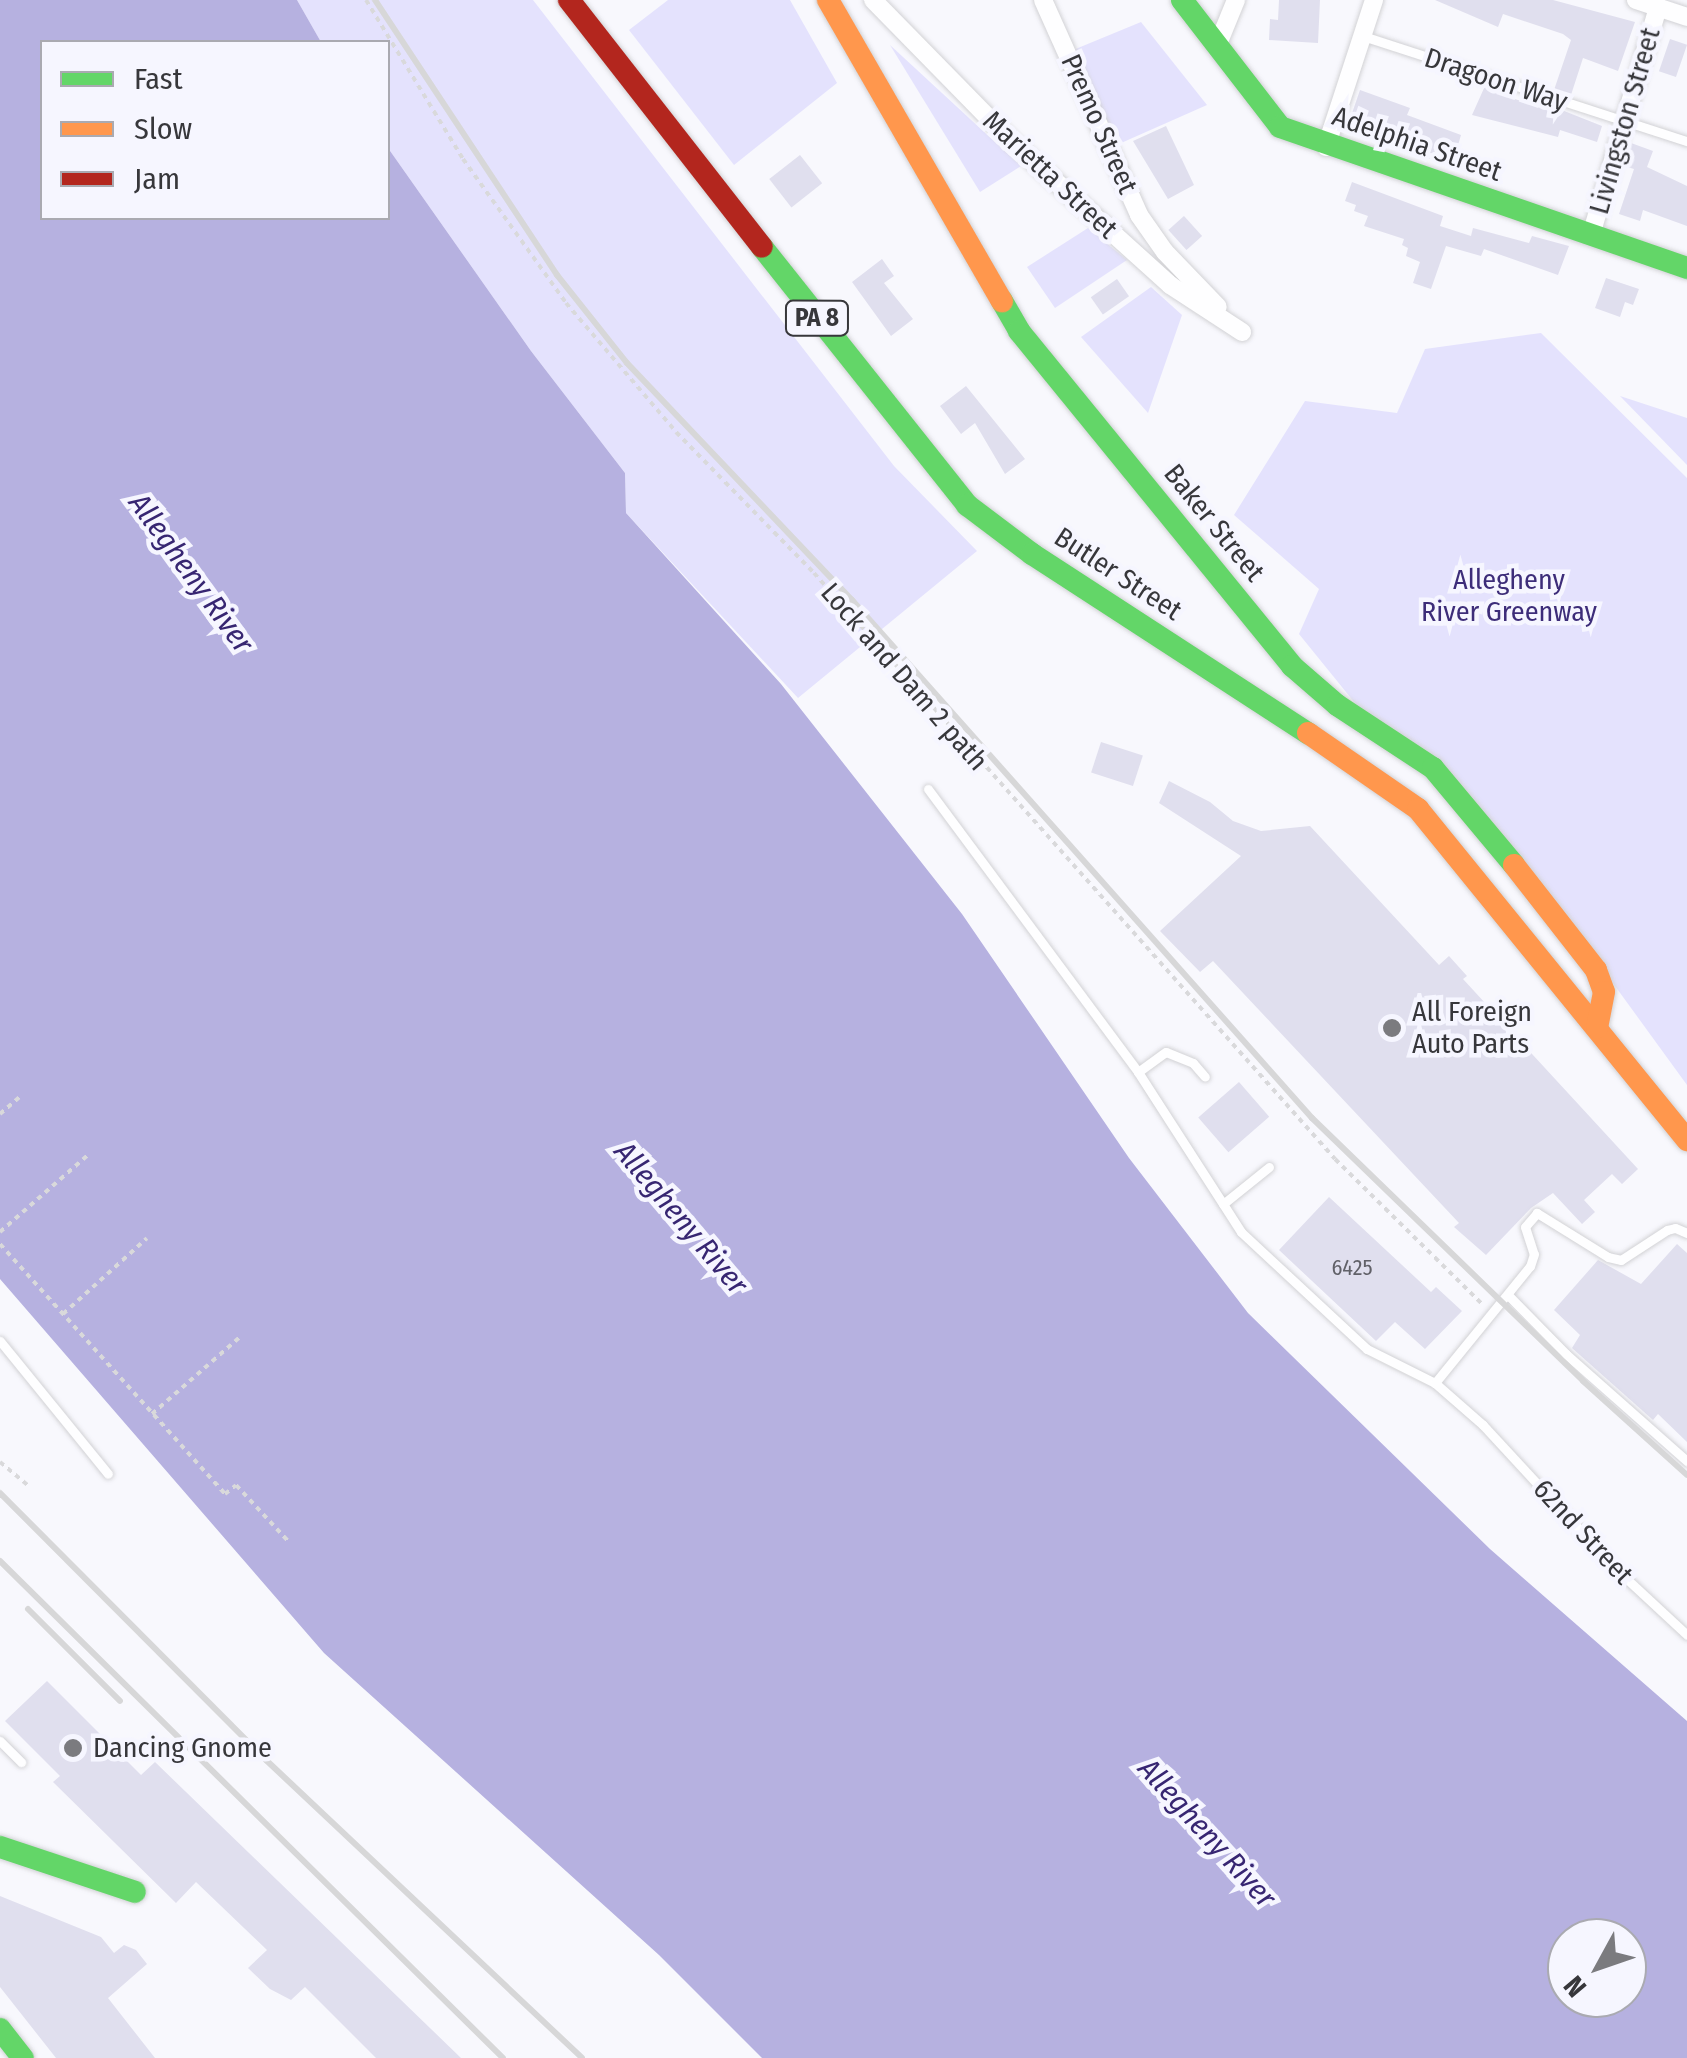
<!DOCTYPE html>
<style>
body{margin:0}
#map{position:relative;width:1687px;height:2058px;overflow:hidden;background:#f8f8fd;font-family:"Fira Sans Condensed",sans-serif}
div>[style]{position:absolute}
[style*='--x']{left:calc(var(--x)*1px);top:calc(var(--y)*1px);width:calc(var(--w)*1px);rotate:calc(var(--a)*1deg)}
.green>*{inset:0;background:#e4e2fd}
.water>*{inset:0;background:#b6b1e0}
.building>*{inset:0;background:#e0dfee;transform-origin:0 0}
.path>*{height:4px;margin-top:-2px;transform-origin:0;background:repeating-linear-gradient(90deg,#d9d9db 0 5px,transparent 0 10px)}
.roads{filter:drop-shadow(0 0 2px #d2d2d5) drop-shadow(0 0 2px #d2d2d5)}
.lane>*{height:9px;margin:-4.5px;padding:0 4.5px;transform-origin:4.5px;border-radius:4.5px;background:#fefeff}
.street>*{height:18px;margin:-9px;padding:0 9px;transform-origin:9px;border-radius:9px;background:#fefeff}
.fast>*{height:22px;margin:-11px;padding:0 11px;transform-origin:11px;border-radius:11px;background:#63d668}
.slow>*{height:22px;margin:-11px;padding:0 11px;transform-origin:11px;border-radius:11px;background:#ff974d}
.jam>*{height:22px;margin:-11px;padding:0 11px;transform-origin:11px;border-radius:11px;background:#b3261e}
.rail>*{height:6px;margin:-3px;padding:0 3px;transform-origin:3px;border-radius:3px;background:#d7d7d8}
.dots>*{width:28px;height:28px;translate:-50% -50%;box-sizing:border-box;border:5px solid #f6f6ff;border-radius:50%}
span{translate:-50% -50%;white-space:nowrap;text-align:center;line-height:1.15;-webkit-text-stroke:9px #f6f6ff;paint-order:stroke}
.number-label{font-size:22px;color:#616168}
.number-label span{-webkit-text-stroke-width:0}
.shield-label span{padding:2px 8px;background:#f6f6ff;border:2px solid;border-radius:8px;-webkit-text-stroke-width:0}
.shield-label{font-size:25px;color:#37373b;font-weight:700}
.street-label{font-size:28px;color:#37373b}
.park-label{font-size:28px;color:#3d2d79}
.poi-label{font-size:28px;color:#37373b}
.left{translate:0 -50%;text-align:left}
.water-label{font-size:30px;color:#372672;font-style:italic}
.legend{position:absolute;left:40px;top:40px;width:350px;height:180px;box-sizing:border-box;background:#f6f6ff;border:2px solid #aaaab1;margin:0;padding:12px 18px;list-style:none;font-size:30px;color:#37373b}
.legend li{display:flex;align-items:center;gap:20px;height:50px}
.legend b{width:50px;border:2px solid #aaaab1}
.north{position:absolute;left:1547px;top:1918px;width:100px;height:100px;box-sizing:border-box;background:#f6f6ff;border:2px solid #aaaab1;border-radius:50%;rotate:230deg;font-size:28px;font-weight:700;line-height:40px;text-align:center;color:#37373b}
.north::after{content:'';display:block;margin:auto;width:35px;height:45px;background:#7b7b7f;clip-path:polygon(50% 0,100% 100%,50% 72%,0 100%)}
</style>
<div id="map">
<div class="green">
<div style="clip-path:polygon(297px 0,533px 0,894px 466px,977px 551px,798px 698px,626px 513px,625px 473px,531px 351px,388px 148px,388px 42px,321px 42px)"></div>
<div style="clip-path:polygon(668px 0,790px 0,837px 83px,734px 165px,629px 30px)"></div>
<div style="clip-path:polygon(1141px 22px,1207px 105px,1103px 151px,1061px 55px)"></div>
<div style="clip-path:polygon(890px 45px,1021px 166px,980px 192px)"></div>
<div style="clip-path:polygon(1088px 228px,1127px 260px,1055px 308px,1027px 267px)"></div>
<div style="clip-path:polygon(1151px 287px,1182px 315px,1148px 413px,1081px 337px)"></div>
<div style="clip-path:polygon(1541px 333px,1687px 478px,1687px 1085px,1546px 891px,1363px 713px,1299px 634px,1319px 589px,1234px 515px,1305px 401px,1397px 413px,1425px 349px)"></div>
<div style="clip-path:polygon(1620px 396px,1687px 418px,1687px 465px)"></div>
</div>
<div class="water">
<div style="clip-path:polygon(evenodd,0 0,297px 0,321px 42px,42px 42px,42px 218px,388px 218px,388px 148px,531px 351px,625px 473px,626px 513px,781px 684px,962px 914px,1129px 1158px,1248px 1313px,1490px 1549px,1687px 1721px,1687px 2058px,762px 2058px,659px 1955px,324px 1653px,0 1279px,0 0,1567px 1938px,1627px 1938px,1627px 1998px,1567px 1998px,1567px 1938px)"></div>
</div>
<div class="building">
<div style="clip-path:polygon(1279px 0,1320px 0,1318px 43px,1269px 40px,1270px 19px,1278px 20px)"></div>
<div style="clip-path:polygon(1435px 0,1553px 0,1635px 22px,1618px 71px,1583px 58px,1571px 95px,1554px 90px,1571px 40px,1563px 34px,1503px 14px,1498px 27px)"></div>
<div style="left:1670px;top:39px;width:18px;height:34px;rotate:19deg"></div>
<div style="clip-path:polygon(1485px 86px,1503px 91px,1502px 95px,1541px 107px,1549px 105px,1602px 126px,1597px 142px,1560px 130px,1558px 137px,1472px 115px)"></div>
<div style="clip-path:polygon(1360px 90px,1410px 108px,1407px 115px,1461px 135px,1452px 166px,1403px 150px,1406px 141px,1349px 122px)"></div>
<div style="clip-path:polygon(1166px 126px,1194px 185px,1168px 199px,1133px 141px)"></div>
<div style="clip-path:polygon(1631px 143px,1653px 151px,1647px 167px,1687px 186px,1687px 226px,1643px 210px,1640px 221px,1619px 214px,1634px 169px,1624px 166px)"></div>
<div style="left:800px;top:155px;width:36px;height:39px;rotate:52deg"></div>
<div style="clip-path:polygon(1352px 182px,1443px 216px,1440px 226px,1471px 236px,1473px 228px,1529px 243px,1532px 236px,1569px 246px,1558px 275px,1484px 249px,1481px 256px,1446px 246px,1431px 289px,1413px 283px,1420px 262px,1406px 256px,1408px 248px,1402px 245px,1404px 239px,1364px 226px,1368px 216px,1354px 211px,1356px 205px,1345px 201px)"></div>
<div style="left:1184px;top:216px;width:27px;height:21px;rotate:48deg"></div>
<div style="clip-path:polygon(882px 259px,894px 276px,884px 283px,913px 319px,891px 336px,852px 282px)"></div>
<div style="clip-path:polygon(1606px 278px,1639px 289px,1633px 305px,1625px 302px,1620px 317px,1595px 308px)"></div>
<div style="left:1117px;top:279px;width:21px;height:32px;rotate:55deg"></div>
<div style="clip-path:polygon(966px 386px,1025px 459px,1005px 474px,975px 423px,961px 434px,940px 406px)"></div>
<div style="left:1101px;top:742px;width:44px;height:32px;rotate:18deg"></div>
<div style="clip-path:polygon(1169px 781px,1210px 802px,1233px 821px,1261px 831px,1310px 826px,1439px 965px,1449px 956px,1467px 976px,1463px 979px,1638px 1169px,1622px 1184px,1612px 1174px,1584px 1200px,1595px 1212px,1582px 1224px,1553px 1193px,1531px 1208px,1486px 1255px,1454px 1227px,1459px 1223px,1213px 961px,1200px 972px,1160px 931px,1241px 856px,1159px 803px)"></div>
<div style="left:1239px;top:1082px;width:46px;height:54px;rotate:49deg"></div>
<div style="clip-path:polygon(1329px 1197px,1431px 1292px,1436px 1287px,1462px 1311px,1425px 1349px,1395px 1322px,1376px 1341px,1279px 1250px)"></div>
<div style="clip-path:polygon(1677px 1244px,1687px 1253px,1687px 1442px,1658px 1414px,1653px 1420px,1572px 1348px,1580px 1335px,1554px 1310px,1598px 1260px,1641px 1284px)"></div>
<div style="clip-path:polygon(47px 1681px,141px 1775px,155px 1762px,461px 2058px,376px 2058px,305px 1987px,291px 2000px,270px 1989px,248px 1968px,267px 1950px,196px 1882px,176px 1903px,53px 1782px,60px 1776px,5px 1721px)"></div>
<div style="clip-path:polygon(0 1896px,101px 1937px,114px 1953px,124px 1945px,136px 1950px,147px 1964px,108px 1998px,155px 2058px,56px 2058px,0 1987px)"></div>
</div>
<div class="path">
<div style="--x:366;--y:0;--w:186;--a:58.6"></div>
<div style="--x:463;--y:159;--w:177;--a:54.4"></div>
<div style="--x:566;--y:303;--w:170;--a:49.5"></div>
<div style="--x:676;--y:432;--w:197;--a:45.6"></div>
<div style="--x:814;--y:573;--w:784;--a:48.36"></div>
<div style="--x:1335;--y:1159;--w:206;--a:44.6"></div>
<div style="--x:0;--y:1114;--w:29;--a:-41"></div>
<div style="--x:0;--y:1232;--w:118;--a:-41.2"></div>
<div style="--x:0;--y:1244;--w:336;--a:48"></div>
<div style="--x:225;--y:1494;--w:14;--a:-39"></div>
<div style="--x:236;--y:1485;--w:78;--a:47.1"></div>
<div style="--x:63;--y:1314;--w:113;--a:-42.1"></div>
<div style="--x:152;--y:1414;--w:118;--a:-41.2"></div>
<div style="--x:0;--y:1462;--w:39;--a:40"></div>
</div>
<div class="roads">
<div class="lane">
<div style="--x:1363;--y:36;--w:341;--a:18"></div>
<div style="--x:928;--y:789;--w:352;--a:53.4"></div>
<div style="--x:1138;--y:1072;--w:190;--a:57.2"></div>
<div style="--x:1241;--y:1232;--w:172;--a:42.9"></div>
<div style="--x:1367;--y:1349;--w:76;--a:26.6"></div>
<div style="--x:1138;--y:1072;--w:34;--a:-36"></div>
<div style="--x:1166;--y:1052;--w:29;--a:22"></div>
<div style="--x:1193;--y:1063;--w:18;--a:49"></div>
<div style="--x:1223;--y:1204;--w:59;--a:-38.8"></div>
<div style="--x:1687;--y:1233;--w:13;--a:-157"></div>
<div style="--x:1675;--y:1228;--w:8;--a:166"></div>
<div style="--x:1667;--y:1230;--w:55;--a:146.9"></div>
<div style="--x:1621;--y:1260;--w:13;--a:-167"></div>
<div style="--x:1608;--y:1257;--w:84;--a:-148.2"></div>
<div style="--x:1537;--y:1213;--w:18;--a:131"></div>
<div style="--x:1525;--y:1227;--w:28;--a:72"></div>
<div style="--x:1534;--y:1254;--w:13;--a:108"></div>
<div style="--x:1530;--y:1266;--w:151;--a:129.1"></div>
<div style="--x:1435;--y:1383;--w:64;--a:41.2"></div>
<div style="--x:1483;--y:1425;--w:195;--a:47.3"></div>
<div style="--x:1615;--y:1568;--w:98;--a:42.9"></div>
<div style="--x:1508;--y:1295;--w:83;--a:45.5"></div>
<div style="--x:1566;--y:1354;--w:162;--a:41.5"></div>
<div style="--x:0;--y:1341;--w:171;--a:50.9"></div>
<div style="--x:0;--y:1741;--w:30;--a:45"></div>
</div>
<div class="street">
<div style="--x:873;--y:0;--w:200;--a:45.6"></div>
<div style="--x:1013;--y:143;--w:212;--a:42.1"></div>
<div style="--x:1170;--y:285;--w:86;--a:33.1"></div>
<div style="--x:1043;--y:0;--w:235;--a:65.9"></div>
<div style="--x:1139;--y:215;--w:45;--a:54.9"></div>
<div style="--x:1165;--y:252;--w:76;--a:46.1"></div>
<div style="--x:1636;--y:0;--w:54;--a:18.4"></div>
<div style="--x:1218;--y:44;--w:48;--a:-67.8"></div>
<div style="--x:1326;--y:147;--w:155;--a:-71.9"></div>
<div style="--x:1591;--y:235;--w:238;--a:-73.6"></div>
</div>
<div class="fast">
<div style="--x:1182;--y:0;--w:160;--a:52.3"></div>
<div style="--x:1280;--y:127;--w:431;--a:19.1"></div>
<div style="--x:762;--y:247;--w:330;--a:51.5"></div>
<div style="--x:967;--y:505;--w:81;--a:37"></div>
<div style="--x:1032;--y:554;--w:329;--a:33"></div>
<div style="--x:1002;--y:301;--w:34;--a:60"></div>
<div style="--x:1019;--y:331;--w:432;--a:50.8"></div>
<div style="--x:1292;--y:666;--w:60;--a:40.9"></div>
<div style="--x:1337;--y:705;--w:115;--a:33.3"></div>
<div style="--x:1433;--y:768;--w:126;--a:50.1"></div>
<div style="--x:0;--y:1847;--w:142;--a:18.4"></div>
<div style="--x:0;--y:2029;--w:37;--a:52"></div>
</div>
<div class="slow">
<div style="--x:828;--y:0;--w:348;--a:60"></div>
<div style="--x:1308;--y:733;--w:134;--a:34.6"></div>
<div style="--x:1418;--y:809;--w:427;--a:50.9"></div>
<div style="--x:1514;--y:865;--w:133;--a:52"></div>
<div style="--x:1596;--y:970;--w:23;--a:70"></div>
<div style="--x:1604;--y:992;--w:36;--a:101"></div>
</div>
<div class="jam">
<div style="--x:569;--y:0;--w:313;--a:52"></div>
</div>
</div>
<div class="rail">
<div style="--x:375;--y:0;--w:330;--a:56.5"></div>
<div style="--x:557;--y:275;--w:112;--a:51.5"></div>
<div style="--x:627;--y:363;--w:327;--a:46.5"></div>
<div style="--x:852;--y:600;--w:693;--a:48.39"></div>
<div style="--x:1312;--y:1118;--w:378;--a:44.1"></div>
<div style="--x:1583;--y:1381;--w:140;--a:42.1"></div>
<div style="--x:0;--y:1493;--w:377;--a:45.1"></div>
<div style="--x:266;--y:1760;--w:434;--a:43.3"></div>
<div style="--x:0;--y:1561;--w:707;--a:44.66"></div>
<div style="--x:28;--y:1609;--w:130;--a:45"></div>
</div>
<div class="dots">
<div style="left:1392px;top:1028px;background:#7b7b7f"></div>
<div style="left:73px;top:1748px;background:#7b7b7f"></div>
</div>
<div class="number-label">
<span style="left:1352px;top:1268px">6425</span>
</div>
<div class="shield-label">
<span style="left:817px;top:318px">PA 8</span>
</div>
<div class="street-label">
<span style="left:1496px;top:80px;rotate:18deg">Dragoon Way</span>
<span style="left:1625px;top:121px;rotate:-74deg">Livingston Street</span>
<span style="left:1099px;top:124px;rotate:66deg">Premo Street</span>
<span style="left:1417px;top:144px;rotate:19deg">Adelphia Street</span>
<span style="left:1050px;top:175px;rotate:43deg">Marietta Street</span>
<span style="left:1214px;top:523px;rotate:51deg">Baker Street</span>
<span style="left:1118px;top:574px;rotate:33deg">Butler Street</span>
<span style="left:904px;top:677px;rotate:49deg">Lock and Dam 2 path</span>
<span style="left:1583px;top:1532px;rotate:47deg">62nd Street</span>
</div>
<div class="park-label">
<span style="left:1509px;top:596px">Allegheny<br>River Greenway</span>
</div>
<div class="poi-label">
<span class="left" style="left:1412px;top:1028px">All Foreign<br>Auto Parts</span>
<span class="left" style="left:93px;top:1748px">Dancing Gnome</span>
</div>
<div class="water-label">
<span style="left:191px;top:573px;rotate:54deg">Allegheny River</span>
<span style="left:681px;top:1218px;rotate:50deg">Allegheny River</span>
<span style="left:1207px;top:1833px;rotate:48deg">Allegheny River</span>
</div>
<ul class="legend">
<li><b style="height:12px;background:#63d668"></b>Fast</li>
<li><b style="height:12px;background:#ff974d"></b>Slow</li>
<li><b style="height:12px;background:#b3261e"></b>Jam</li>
</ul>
<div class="north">N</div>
</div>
